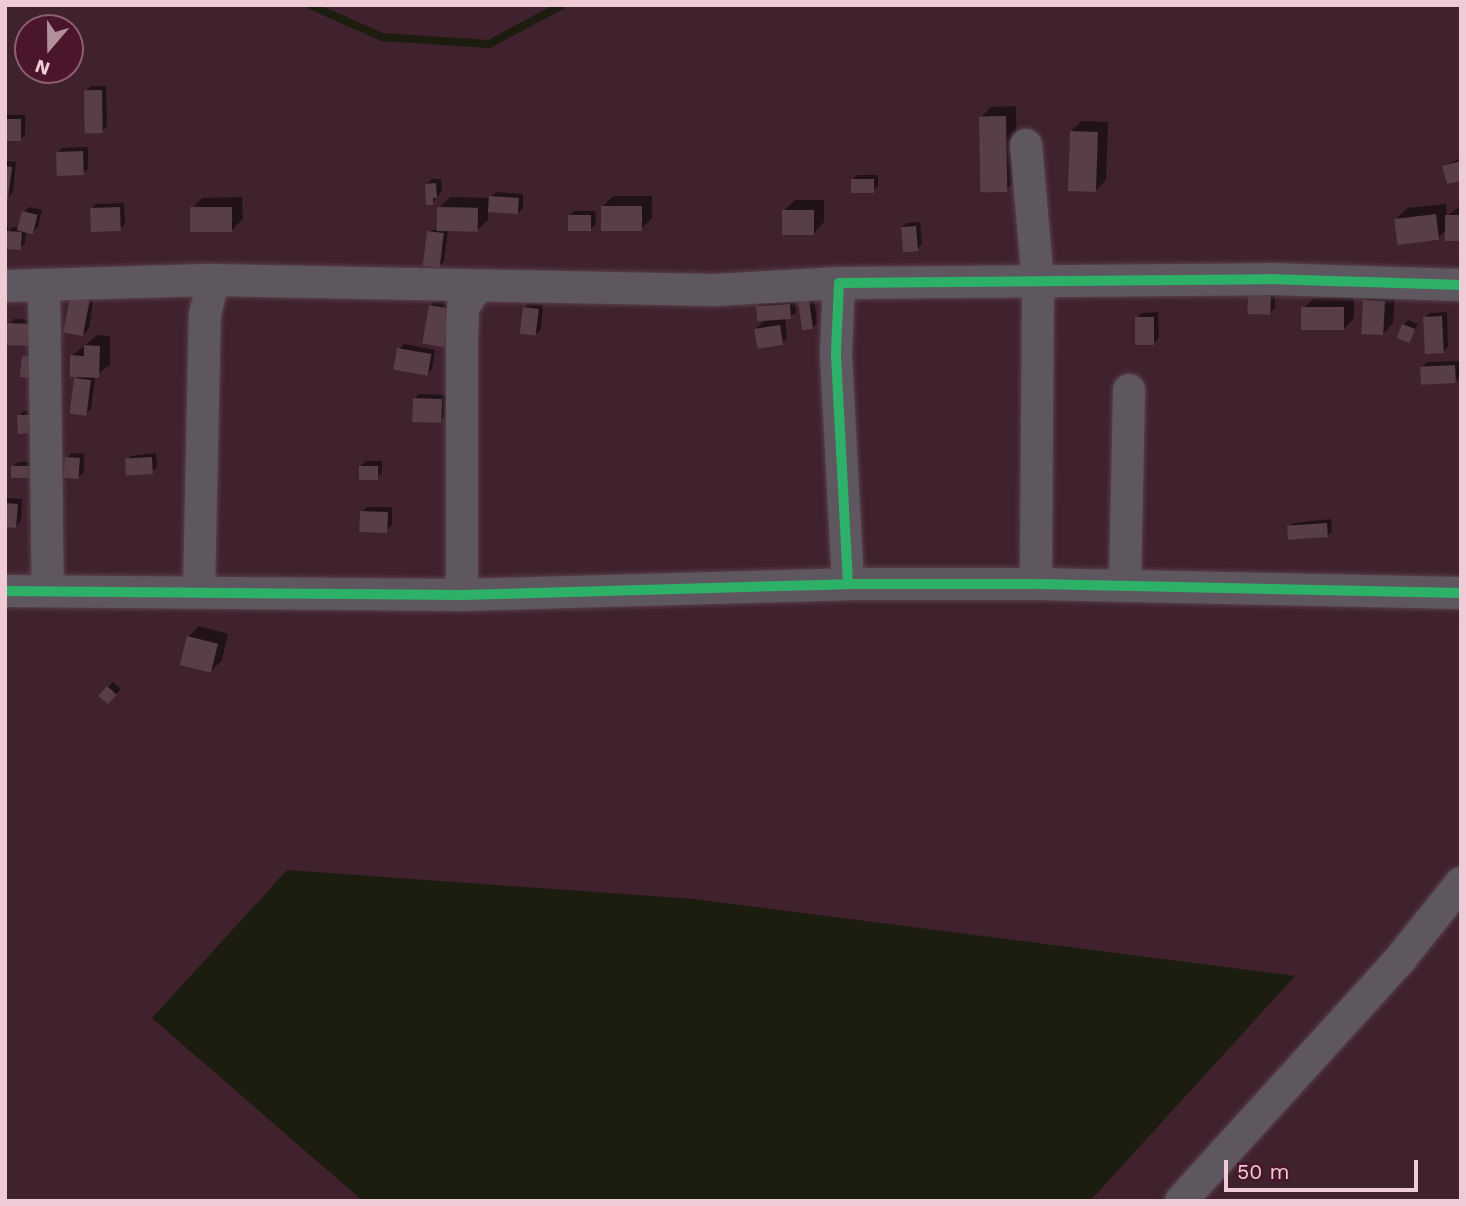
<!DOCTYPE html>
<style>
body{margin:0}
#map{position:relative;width:1466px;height:1206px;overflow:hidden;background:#3f222e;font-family:"Work Sans",sans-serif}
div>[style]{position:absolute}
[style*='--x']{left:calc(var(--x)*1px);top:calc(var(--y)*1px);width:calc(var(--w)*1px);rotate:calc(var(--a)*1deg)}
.water>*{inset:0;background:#1c1d0e}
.shadow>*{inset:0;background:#0007}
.stream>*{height:8px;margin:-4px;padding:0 4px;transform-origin:4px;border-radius:4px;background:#1c1d0e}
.building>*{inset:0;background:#573e47;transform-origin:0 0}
.roads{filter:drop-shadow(0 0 2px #58404a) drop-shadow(0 0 2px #58404a)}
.street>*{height:32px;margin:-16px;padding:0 16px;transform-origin:16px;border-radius:16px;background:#5e575f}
.cycleway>*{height:10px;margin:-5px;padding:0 5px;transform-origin:5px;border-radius:5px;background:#2db169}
span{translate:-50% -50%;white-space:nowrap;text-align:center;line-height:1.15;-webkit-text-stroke:5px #4b162b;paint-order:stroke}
.frame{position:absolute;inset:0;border:7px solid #eecbd5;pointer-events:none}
.north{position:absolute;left:14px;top:14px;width:70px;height:70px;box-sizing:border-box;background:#4b162b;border:2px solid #8c5e6f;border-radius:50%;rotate:200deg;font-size:19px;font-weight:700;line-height:28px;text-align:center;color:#eecbd5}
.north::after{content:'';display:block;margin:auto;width:24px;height:32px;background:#b1909b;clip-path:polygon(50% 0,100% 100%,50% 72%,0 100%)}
.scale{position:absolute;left:1224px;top:1160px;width:194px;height:32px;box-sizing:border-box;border:4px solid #eecbd5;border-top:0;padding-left:9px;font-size:21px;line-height:24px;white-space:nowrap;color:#eecbd5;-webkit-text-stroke:5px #4b162b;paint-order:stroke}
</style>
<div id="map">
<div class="water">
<div style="clip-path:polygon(287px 870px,694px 899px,1295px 976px,1090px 1201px,363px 1201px,152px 1018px)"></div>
</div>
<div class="shadow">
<div style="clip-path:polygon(91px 86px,106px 86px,107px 126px,102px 131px,86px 91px)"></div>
<div style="clip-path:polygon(1016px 106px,1017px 179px,1006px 190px,981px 117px,991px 107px)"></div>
<div style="clip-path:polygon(5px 115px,25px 115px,25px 135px,20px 140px,5px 139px)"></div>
<div style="clip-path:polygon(1082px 121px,1108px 122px,1106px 180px,1095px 191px,1071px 131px)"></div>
<div style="clip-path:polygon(88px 147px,88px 169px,83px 173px,57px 153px,62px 148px)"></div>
<div style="clip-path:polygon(1461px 158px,1461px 179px,1444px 166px)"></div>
<div style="clip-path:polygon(5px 161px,16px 162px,13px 192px,8px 197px)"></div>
<div style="clip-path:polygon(857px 175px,878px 175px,878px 186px,873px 191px,852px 180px)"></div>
<div style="clip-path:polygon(432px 179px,441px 179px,442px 191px,432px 203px,427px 184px)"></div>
<div style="clip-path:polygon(496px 192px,523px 194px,523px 208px,518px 213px,488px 211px,488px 220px,477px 230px,448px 230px,444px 261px,439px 266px,429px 232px,438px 228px,439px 208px,450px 197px,490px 198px)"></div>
<div style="clip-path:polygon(613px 196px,652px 196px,652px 218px,641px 229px,602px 207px)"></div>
<div style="clip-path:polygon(242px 197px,243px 219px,232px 230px,192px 209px,202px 198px)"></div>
<div style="clip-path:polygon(795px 200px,824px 200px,824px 222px,814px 233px,784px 211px)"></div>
<div style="clip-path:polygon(124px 203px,125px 224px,120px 229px,91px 209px,96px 204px)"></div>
<div style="clip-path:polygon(1446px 204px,1447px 216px,1461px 205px,1461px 239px,1448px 228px,1438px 238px,1396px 219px,1407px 208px)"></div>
<div style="clip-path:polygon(29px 207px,42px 210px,38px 227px,33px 232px,26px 230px,25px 243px,20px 248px,5px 249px,5px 227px,8px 227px,8px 232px,13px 227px,20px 228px,24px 212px)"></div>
<div style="clip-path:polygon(574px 211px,595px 211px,596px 224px,591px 229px,569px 216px)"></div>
<div style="clip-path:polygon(920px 222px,922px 244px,917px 249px,902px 227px,907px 223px)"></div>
<div style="clip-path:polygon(1375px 290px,1395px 291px,1393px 323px,1383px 334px,1365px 301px)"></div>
<div style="clip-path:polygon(1255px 291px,1275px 292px,1275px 308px,1270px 313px,1250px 296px)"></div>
<div style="clip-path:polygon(441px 295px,461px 299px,455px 334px,444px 345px,430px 306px)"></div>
<div style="clip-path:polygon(94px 296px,89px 329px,84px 334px,71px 298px)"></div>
<div style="clip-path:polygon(814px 296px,817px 323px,812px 328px,800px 302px)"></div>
<div style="clip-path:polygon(1354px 297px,1354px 318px,1344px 329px,1303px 309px,1314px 298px)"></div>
<div style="clip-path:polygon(795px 300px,796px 313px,785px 318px,787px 338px,782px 343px,756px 328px,765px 320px,757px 307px,762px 302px)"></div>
<div style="clip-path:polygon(529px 303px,543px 305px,541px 329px,536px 334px,524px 308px)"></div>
<div style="clip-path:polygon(1158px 312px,1159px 338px,1154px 343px,1137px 318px,1142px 313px)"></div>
<div style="clip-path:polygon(1447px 312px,1448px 347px,1443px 352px,1425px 318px,1430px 313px)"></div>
<div style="clip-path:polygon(14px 319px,44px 320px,44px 339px,9px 324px)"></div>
<div style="clip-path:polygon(1408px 320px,1418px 324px,1408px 341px,1403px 325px)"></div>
<div style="clip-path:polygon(97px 335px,110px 336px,110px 365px,95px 376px,91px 409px,86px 414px,76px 379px,80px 375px,72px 356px)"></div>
<div style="clip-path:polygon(404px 344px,435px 350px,432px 369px,427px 374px,399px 349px)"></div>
<div style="clip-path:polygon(1460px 361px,1460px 377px,1455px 382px,1422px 367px,1427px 362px)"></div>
<div style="clip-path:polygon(419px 394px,446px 395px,445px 416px,440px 421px,414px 399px)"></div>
<div style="clip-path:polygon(24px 411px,39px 411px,29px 432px,19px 416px)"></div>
<div style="clip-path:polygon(72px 453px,84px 454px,84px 472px,79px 477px,67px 458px)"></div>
<div style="clip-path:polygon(156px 453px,157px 467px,152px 472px,126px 461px,131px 456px)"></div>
<div style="clip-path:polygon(366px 461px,382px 461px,382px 473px,377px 478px,361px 466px)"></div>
<div style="clip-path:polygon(18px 462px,38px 462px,39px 471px,13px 467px)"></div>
<div style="clip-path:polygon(9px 498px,22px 499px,21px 521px,16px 526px,5px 525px,5px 501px)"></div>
<div style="clip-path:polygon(367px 507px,392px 507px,392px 525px,387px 530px,362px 512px)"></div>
<div style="clip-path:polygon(1331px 519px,1332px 531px,1327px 536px,1289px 528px,1294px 523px)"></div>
<div style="clip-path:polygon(199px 626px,228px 634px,222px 660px,211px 671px,188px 637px)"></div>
<div style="clip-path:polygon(113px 682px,121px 689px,113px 698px,108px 687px)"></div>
</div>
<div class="stream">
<div style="--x:310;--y:5;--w:79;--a:24"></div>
<div style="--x:382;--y:37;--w:107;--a:3.7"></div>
<div style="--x:489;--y:44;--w:83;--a:-28.1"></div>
</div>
<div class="building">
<div style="left:102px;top:90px;width:43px;height:18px;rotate:89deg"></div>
<div style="left:1006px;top:116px;width:76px;height:27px;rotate:89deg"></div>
<div style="left:5px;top:119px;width:16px;height:22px"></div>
<div style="left:1070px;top:131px;width:28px;height:60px;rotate:2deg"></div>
<div style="left:83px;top:151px;width:24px;height:27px;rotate:88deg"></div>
<div style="clip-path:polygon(1461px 161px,1461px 181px,1447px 184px,1442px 166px)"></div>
<div style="clip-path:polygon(5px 166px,12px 167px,8px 199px,5px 198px)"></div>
<div style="left:851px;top:179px;width:23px;height:14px"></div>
<div style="clip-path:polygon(436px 183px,437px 198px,433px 198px,433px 205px,426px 205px,425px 184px)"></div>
<div style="left:489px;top:196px;width:30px;height:16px;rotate:4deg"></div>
<div style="left:601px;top:206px;width:41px;height:25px"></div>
<div style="left:120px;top:207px;width:24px;height:30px;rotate:88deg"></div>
<div style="left:232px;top:207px;width:25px;height:42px;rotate:90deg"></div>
<div style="left:437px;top:207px;width:41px;height:24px;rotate:1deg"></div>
<div style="left:782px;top:210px;width:32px;height:25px"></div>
<div style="left:22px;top:211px;width:16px;height:20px;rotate:14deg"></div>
<div style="left:1436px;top:214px;width:26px;height:42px;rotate:83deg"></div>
<div style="left:568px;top:215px;width:23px;height:16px"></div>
<div style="left:1445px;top:215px;width:16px;height:26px"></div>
<div style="left:916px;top:226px;width:25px;height:15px;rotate:85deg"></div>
<div style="left:7px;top:231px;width:15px;height:18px;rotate:4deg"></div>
<div style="left:427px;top:231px;width:17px;height:35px;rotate:7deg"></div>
<div style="left:1248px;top:295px;width:23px;height:19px;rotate:2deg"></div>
<div style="left:70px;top:297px;width:20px;height:36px;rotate:11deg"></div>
<div style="left:809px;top:300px;width:29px;height:11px;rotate:82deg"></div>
<div style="left:1363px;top:300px;width:22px;height:34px;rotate:3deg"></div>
<div style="left:790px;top:304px;width:15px;height:34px;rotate:86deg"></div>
<div style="left:429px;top:305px;width:22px;height:39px;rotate:10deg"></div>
<div style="left:523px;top:307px;width:16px;height:27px;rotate:7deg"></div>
<div style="left:1344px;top:307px;width:23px;height:43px;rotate:90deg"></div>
<div style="left:1442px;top:316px;width:37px;height:19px;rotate:87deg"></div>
<div style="left:1154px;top:317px;width:28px;height:19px;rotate:90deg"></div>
<div style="left:7px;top:323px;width:33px;height:22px;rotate:2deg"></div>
<div style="left:1402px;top:324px;width:14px;height:15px;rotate:21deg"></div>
<div style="left:780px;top:325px;width:20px;height:26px;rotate:81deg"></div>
<div style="clip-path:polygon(84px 345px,100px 346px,99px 378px,70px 377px,70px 355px,84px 356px)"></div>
<div style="left:397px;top:348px;width:35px;height:22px;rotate:10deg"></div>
<div style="left:22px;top:356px;width:20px;height:21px;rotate:6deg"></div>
<div style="left:1455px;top:365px;width:18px;height:35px;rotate:87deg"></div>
<div style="left:74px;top:378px;width:17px;height:36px;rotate:7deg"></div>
<div style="left:413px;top:398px;width:29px;height:24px;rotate:2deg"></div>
<div style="clip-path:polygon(17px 415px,34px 415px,35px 424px,29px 424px,29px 433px,18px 434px)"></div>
<div style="left:65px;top:457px;width:15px;height:21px;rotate:4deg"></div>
<div style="left:152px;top:457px;width:17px;height:27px;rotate:87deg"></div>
<div style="left:11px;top:466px;width:23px;height:12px"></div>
<div style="left:359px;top:466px;width:19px;height:14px"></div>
<div style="clip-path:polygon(5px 503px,18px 504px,16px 528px,5px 527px)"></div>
<div style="left:360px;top:511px;width:28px;height:21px;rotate:2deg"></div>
<div style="left:1327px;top:523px;width:14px;height:40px;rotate:86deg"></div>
<div style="left:187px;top:636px;width:32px;height:30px;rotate:14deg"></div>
<div style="left:107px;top:686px;width:13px;height:13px;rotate:42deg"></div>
</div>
<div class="roads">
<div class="street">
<div style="--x:1026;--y:145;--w:139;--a:85"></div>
<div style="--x:1038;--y:283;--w:301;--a:90.4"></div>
<div style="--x:44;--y:285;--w:306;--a:89.3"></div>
<div style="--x:5;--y:286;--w:208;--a:-1.7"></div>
<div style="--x:213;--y:280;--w:502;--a:1.14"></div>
<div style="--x:715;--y:290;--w:124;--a:-3.2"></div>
<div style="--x:848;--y:584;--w:232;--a:-93"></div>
<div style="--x:836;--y:352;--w:69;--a:-87.5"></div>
<div style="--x:839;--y:283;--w:430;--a:-0.5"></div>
<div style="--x:1269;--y:279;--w:192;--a:1.8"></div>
<div style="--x:1125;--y:584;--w:194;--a:-88.8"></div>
<div style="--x:5;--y:591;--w:457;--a:0.5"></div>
<div style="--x:462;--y:595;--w:386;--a:-1.6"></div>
<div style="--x:848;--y:584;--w:188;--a:0"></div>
<div style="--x:1036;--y:584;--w:425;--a:1.2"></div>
<div style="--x:199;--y:592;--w:277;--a:-88.8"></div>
<div style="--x:205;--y:315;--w:36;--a:-77"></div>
<div style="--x:462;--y:595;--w:256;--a:-90"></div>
<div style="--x:462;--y:339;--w:32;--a:-88"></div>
<div style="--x:463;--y:307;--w:23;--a:-56"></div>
<div style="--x:1181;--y:1201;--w:328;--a:-47.8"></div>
<div style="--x:1401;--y:958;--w:96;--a:-51.3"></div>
</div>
</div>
<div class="cycleway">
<div style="--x:848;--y:584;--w:232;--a:-93"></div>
<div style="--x:836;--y:352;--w:69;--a:-87.5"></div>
<div style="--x:839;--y:283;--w:430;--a:-0.5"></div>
<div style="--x:1269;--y:279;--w:192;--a:1.8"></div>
<div style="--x:5;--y:591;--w:457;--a:0.5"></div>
<div style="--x:462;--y:595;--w:386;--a:-1.6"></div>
<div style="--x:848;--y:584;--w:188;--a:0"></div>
<div style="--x:1036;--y:584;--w:425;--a:1.2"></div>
</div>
<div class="frame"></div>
<div class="north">N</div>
<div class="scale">50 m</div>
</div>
